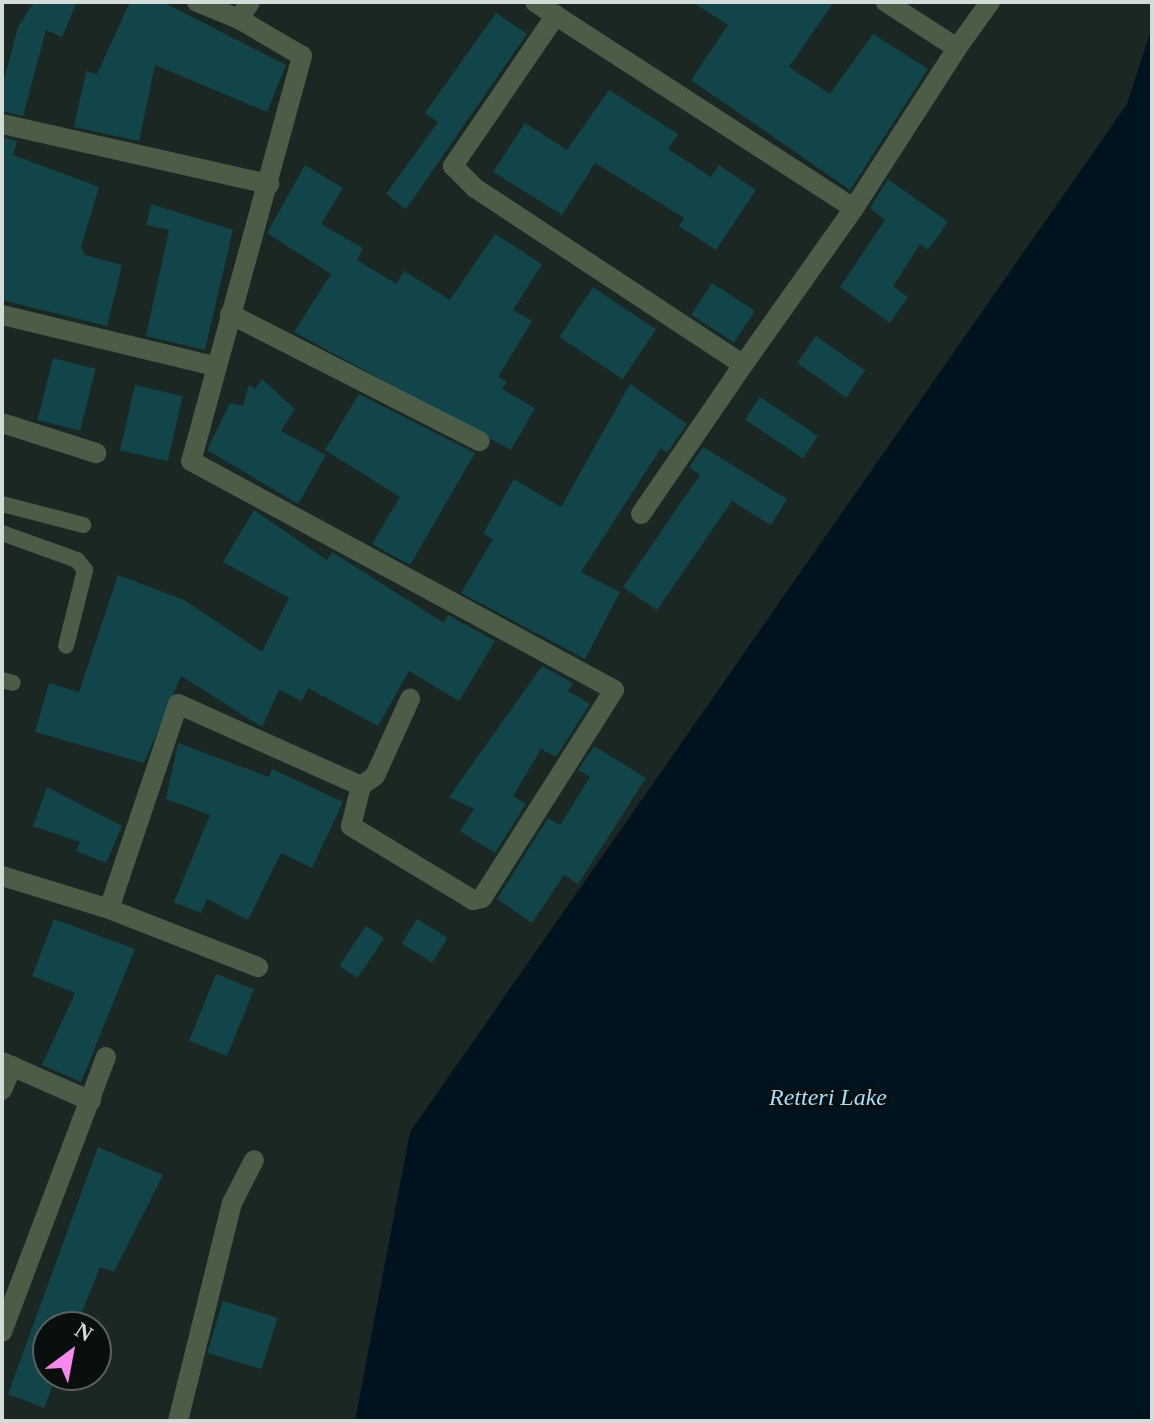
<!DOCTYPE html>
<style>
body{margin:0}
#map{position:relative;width:1154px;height:1423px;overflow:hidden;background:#1a2723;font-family:Georgia,serif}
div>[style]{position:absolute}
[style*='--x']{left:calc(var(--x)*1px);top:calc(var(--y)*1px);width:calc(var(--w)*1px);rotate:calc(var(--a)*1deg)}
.water>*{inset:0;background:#01131e}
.building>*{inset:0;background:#114549;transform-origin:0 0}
.service>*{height:16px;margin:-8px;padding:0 8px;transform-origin:8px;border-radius:8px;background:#4b5c47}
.minor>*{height:20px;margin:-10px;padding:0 10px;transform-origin:10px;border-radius:10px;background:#4b5c47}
span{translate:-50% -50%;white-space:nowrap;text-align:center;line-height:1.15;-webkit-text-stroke:6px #090f0d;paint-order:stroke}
.water-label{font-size:24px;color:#a7defe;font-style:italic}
.frame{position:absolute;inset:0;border:4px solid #d4dcd9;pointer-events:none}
.north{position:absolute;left:32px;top:1311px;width:80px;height:80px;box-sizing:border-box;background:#090f0d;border:2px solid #5a615f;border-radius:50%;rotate:32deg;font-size:22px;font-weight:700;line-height:32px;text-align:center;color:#d4dcd9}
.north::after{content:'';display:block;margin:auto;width:28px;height:36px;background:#f589ee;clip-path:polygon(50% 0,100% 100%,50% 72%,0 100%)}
</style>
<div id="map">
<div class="water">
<div style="clip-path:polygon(1152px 27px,1152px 1421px,355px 1421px,410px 1132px,1127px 104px)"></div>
</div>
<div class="building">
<div style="clip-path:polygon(34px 2px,77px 2px,62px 37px,46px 30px,23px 116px,2px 111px,2px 86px,18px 27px)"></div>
<div style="clip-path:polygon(130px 2px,163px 2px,286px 65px,267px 112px,155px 65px,139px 141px,74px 127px,86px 71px,97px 74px)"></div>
<div style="clip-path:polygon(692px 2px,834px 2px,789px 67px,830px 94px,873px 34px,928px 69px,850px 190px,691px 80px,728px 25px)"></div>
<div style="clip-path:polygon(496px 13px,527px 34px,406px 209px,386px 194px,438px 122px,425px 113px)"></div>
<div style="clip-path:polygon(609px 90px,678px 134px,668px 149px,711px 177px,719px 165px,756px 190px,716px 250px,679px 226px,684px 218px,595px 163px,562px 215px,493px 172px,525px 123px,567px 150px)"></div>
<div style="clip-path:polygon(2px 137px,17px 141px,13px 155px,99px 187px,81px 247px,85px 255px,122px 265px,107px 326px,2px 300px)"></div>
<div style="clip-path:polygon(305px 165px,343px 188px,321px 224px,363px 248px,357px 260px,396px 284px,404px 271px,450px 300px,495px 234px,542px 264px,513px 310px,532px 321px,498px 377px,507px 382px,502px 389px,535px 408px,511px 450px,294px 332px,331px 274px,267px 233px)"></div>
<div style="clip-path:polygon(888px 179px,948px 222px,928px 250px,920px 244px,893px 286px,908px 297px,890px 323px,840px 287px,885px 220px,870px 208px)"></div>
<div style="clip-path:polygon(151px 204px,233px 230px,205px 350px,146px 336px,169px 230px,146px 225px)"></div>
<div style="left:712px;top:283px;width:51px;height:38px;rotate:33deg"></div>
<div style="left:593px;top:287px;width:76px;height:60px;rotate:34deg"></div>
<div style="left:816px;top:336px;width:60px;height:33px;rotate:35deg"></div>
<div style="left:53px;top:358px;width:44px;height:64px;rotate:14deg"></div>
<div style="clip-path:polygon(262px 379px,295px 409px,281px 431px,326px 455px,298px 504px,207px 450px,230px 403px,243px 406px,249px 385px,255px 389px)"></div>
<div style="clip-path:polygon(630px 384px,687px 424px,667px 453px,661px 448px,581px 572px,620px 592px,585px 659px,461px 593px,493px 539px,483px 534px,514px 479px,561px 507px)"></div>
<div style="left:135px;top:385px;width:49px;height:67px;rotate:13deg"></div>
<div style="clip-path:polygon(359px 394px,475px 453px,410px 565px,372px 544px,400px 497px,325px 450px)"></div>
<div style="left:760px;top:397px;width:70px;height:27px;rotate:34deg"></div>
<div style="clip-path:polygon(703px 447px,787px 499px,771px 525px,732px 501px,657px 610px,623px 587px,700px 475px,689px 467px)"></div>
<div style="clip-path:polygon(254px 510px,327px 560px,332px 552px,444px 623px,448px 615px,495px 641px,459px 701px,409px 671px,378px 726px,308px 688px,302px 701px,279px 690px,262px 727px,181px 676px,144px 763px,35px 732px,49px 683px,79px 692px,118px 575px,184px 600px,262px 652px,289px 598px,223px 562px)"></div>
<div style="clip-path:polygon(542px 666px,573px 683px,568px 691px,590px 704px,556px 757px,541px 749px,513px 796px,526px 804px,495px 853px,460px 831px,474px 809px,449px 797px)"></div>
<div style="clip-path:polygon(178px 743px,269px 777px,272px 769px,343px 802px,312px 868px,281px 853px,248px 920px,207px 899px,201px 913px,174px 902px,210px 815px,166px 799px)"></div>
<div style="clip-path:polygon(594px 746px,646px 778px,578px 884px,564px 875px,532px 923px,497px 899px,548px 818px,560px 825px,590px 777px,578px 770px)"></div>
<div style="clip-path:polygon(47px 787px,122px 826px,106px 863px,76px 851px,80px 842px,33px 826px)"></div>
<div style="clip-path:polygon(54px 919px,135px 949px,81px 1082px,42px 1065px,75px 993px,32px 976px)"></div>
<div style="left:417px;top:919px;width:36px;height:29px;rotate:32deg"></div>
<div style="left:366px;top:926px;width:22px;height:48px;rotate:34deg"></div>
<div style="left:216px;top:974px;width:41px;height:72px;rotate:22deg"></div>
<div style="clip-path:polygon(98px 1147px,163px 1175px,114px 1272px,100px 1267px,76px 1327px,48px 1327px,48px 1375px,57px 1375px,44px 1408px,8px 1394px)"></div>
<div style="left:223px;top:1301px;width:57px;height:54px;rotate:17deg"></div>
</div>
<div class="service">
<div style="--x:2;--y:504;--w:84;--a:14.5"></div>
<div style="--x:2;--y:533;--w:80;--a:19.8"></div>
<div style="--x:77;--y:560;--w:13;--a:51"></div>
<div style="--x:85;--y:570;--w:78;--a:104"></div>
<div style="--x:2;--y:680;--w:11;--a:15"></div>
</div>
<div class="minor">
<div style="--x:197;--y:2;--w:45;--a:22"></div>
<div style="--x:239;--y:19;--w:20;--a:-57"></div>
<div style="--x:535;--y:2;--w:380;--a:32.9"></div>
<div style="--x:854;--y:208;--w:190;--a:-57.2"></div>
<div style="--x:957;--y:48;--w:85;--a:-147.1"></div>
<div style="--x:556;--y:15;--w:183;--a:124.3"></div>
<div style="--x:453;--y:166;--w:31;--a:45"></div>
<div style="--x:475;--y:188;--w:321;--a:33.4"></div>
<div style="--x:743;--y:365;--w:192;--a:-54.7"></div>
<div style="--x:239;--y:19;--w:73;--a:30.4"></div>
<div style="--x:302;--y:56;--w:420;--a:105.3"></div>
<div style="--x:191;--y:461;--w:481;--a:28.4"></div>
<div style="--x:614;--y:690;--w:246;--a:122.4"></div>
<div style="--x:482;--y:898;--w:9;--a:167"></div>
<div style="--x:473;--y:900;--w:143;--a:-148.8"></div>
<div style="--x:351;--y:826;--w:41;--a:-76"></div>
<div style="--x:957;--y:48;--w:57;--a:-54.3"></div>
<div style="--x:2;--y:124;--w:274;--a:12.7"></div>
<div style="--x:230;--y:314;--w:280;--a:27"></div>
<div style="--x:2;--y:315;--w:218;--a:13.5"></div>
<div style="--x:2;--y:423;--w:99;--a:17.7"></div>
<div style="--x:641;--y:514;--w:181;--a:-55.6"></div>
<div style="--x:2;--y:876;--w:112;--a:17.1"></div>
<div style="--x:109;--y:909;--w:216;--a:-71.4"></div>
<div style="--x:178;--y:704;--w:201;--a:24.1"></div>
<div style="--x:361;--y:786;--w:17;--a:-36"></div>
<div style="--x:375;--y:776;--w:85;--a:-65.6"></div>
<div style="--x:109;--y:909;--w:160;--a:21.3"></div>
<div style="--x:2;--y:1062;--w:97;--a:23.7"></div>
<div style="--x:2;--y:1090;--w:26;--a:-67"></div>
<div style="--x:2;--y:1332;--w:294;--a:-69.3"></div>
<div style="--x:178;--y:1421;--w:225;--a:-76.1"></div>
<div style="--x:232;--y:1203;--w:48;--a:-62.9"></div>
</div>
<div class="water-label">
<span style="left:828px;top:1098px">Retteri Lake</span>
</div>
<div class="frame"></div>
<div class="north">N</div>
</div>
